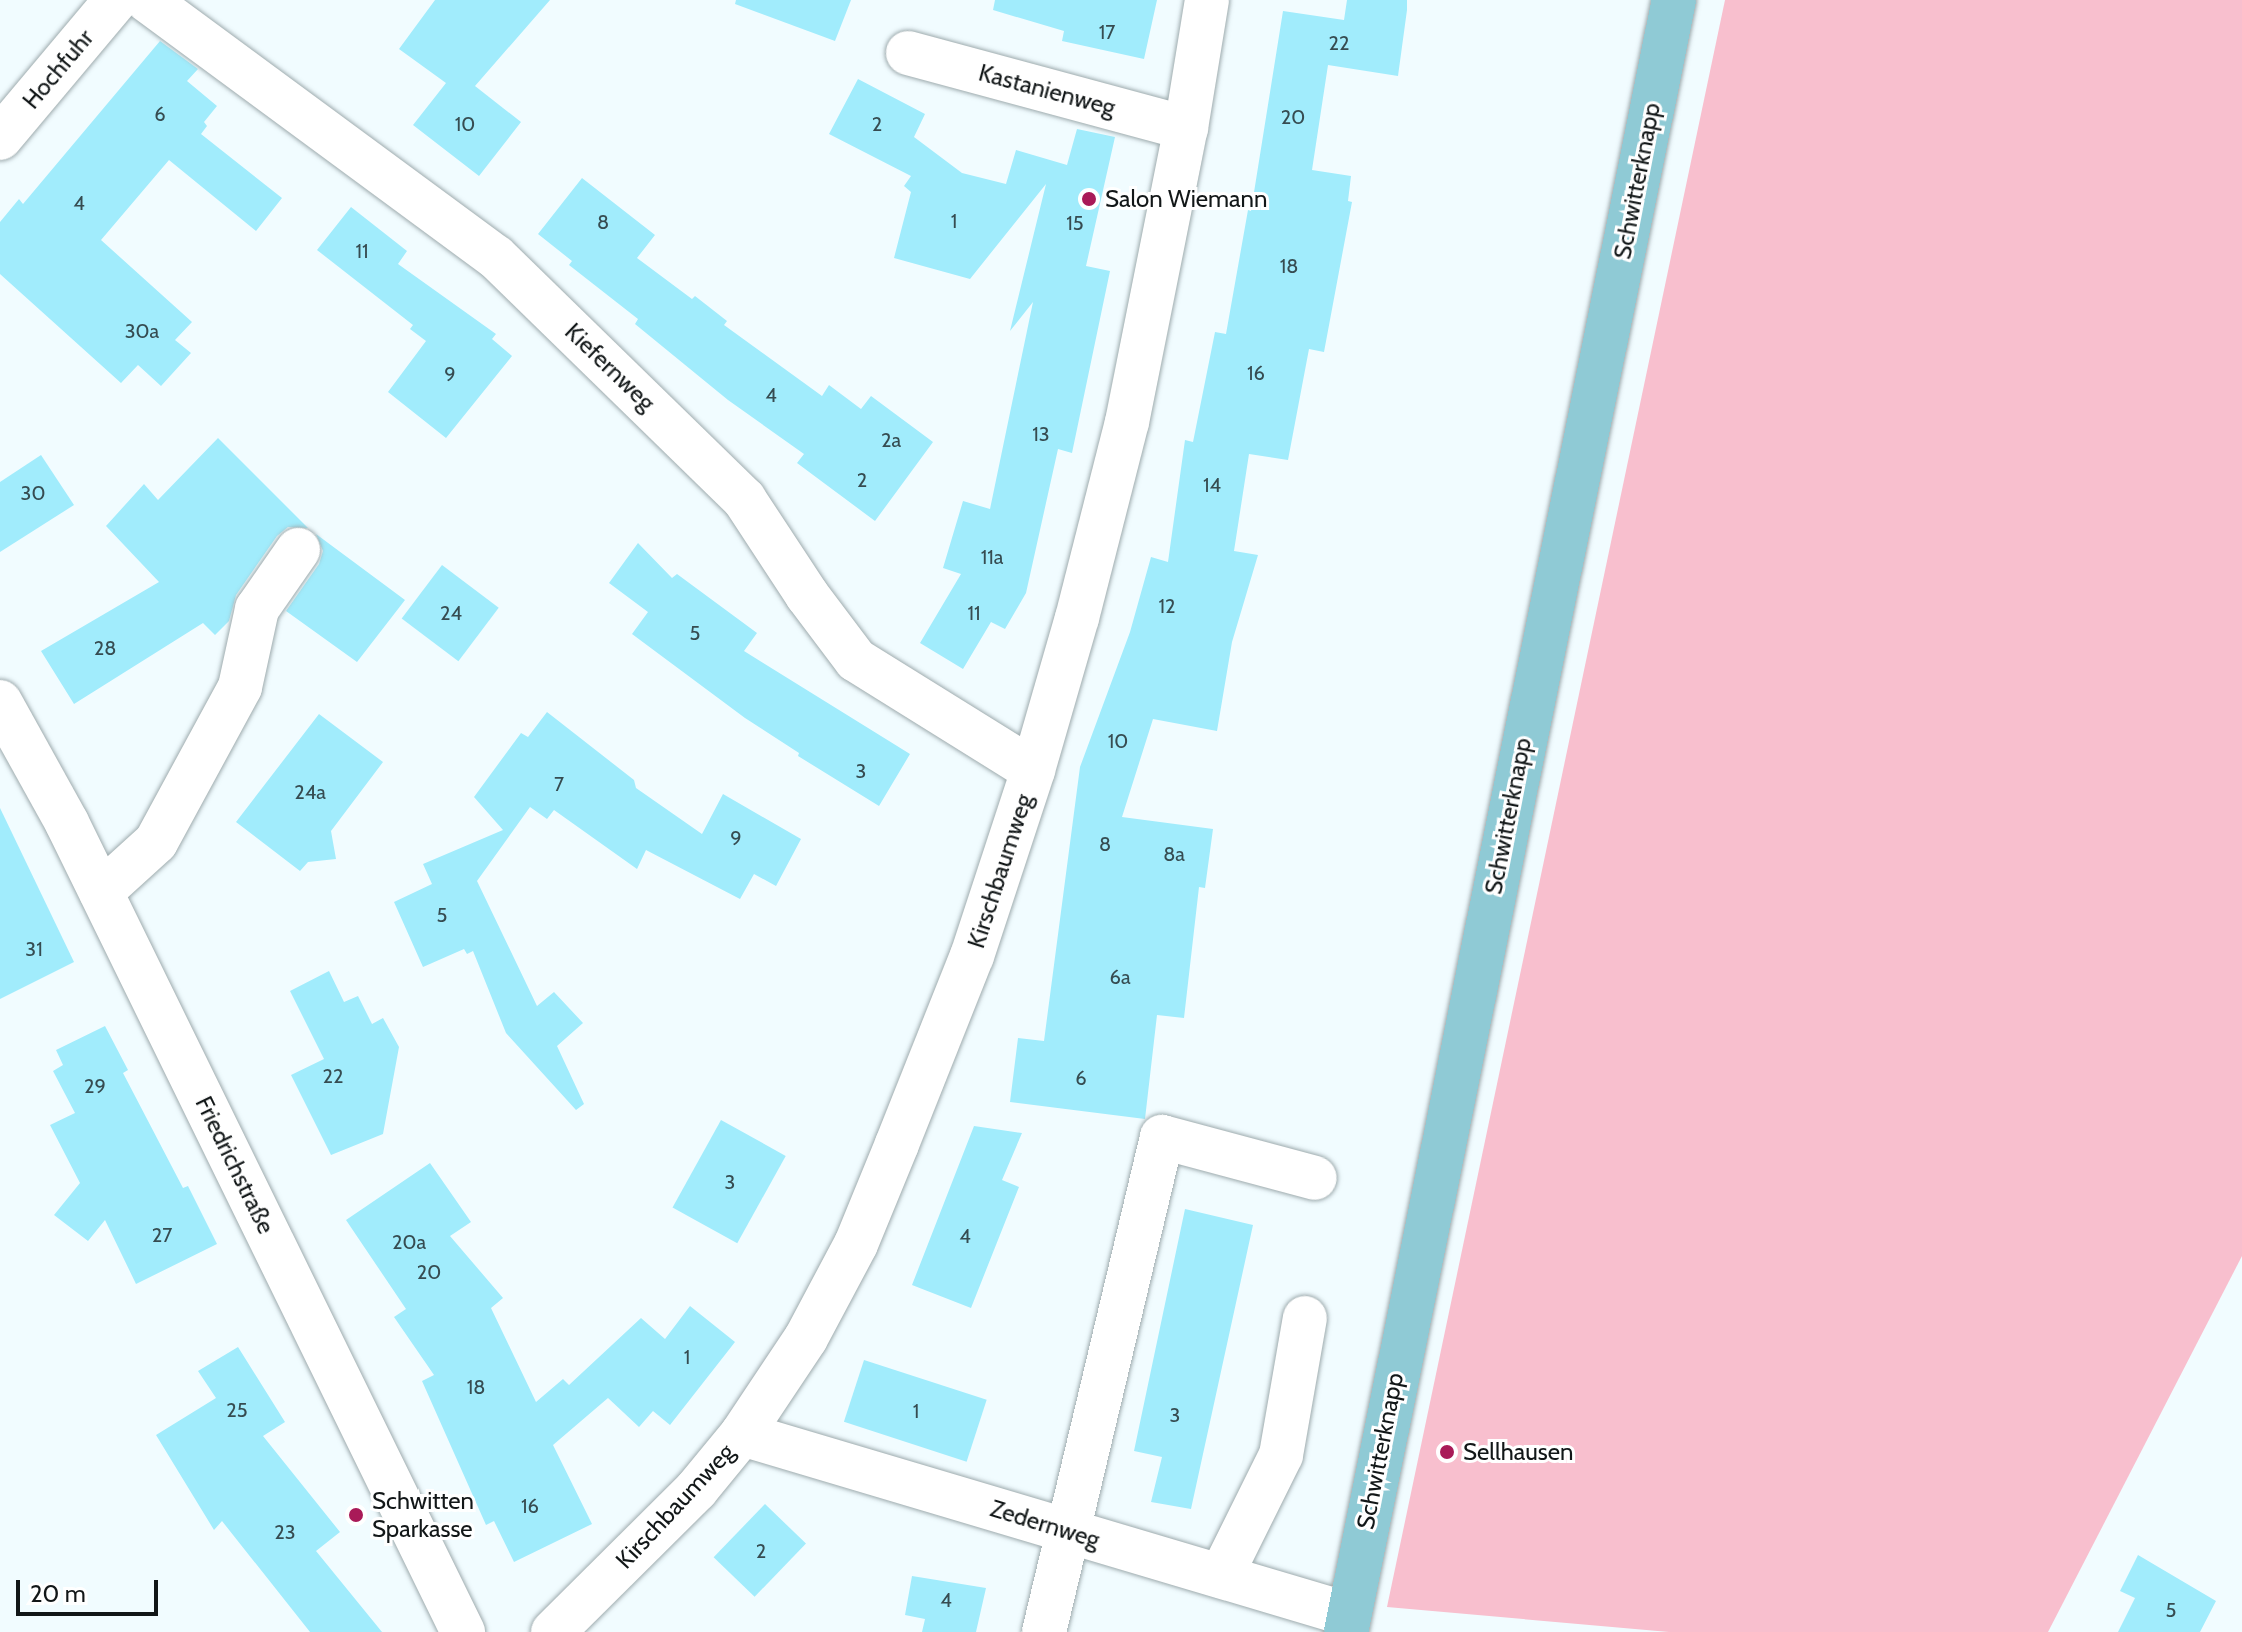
<!DOCTYPE html>
<meta charset="utf-8">
<style>
body{margin:0}
#map{position:relative;width:2242px;height:1632px;overflow:hidden;background:#f1fcff;font-family:Cabin,sans-serif}
div>[style]{position:absolute}
[style*='--x']{left:calc(var(--x)*1px);top:calc(var(--y)*1px);width:calc(var(--w)*1px);rotate:calc(var(--a)*1deg)}
.green>*{inset:0;background:#f8bfce}
.building>*{inset:0;background:#a1ecfc;transform-origin:0 0}
.roads{filter:drop-shadow(0 0 2px #9eabae) drop-shadow(0 0 2px #9eabae)}
.minor>*{height:44px;margin:-22px;padding:0 22px;transform-origin:22px;border-radius:22px;background:#fff}
.major>*{height:44px;margin:-22px;padding:0 22px;transform-origin:22px;border-radius:22px;background:#8fcad5}
.dots>*{width:22px;height:22px;translate:-50% -50%;box-sizing:border-box;border:4px solid #fff;border-radius:50%}
span{translate:-50% -50%;white-space:nowrap;text-align:center;line-height:1.15;-webkit-text-stroke:6px #fff;paint-order:stroke}
.number-label{font-size:20px;color:#364c51}
.number-label span{-webkit-text-stroke-width:0}
.street-label{font-size:24px;color:#121718}
.poi-label{font-size:24px;color:#121718}
.left{translate:0 -50%;text-align:left}
.scale{position:absolute;left:16px;top:1580px;width:142px;height:36px;box-sizing:border-box;border:4px solid #121718;border-top:0;padding-left:10px;font-size:24px;line-height:28px;white-space:nowrap;color:#121718;-webkit-text-stroke:6px #fff;paint-order:stroke}
</style>
<div id="map">
<div class="green">
<div style="clip-path:polygon(1725px 0,2242px 0,2242px 1256px,2048px 1632px,1669px 1632px,1387px 1607px)"></div>
</div>
<div class="building">
<div style="clip-path:polygon(435px 0,550px 0,475px 86px,521px 122px,479px 176px,413px 125px,446px 83px,399px 49px)"></div>
<div style="clip-path:polygon(736px 0,851px 0,835px 41px,735px 4px)"></div>
<div style="clip-path:polygon(995px 0,1157px 0,1144px 59px,1062px 41px,1064px 31px,993px 10px)"></div>
<div style="clip-path:polygon(1347px 0,1407px 0,1407px 10px,1398px 76px,1328px 65px,1312px 170px,1351px 176px,1348px 201px,1352px 202px,1324px 352px,1309px 349px,1288px 460px,1249px 454px,1234px 551px,1258px 555px,1232px 642px,1217px 731px,1153px 719px,1122px 817px,1213px 829px,1205px 888px,1199px 887px,1184px 1018px,1157px 1015px,1145px 1119px,1010px 1102px,1018px 1038px,1044px 1041px,1080px 767px,1130px 632px,1151px 557px,1168px 562px,1185px 440px,1193px 442px,1215px 332px,1226px 334px,1248px 210px,1251px 211px,1283px 11px,1344px 20px)"></div>
<div style="clip-path:polygon(160px 41px,198px 69px,187px 81px,217px 106px,204px 122px,207px 126px,201px 134px,282px 198px,256px 231px,169px 160px,101px 240px,192px 322px,175px 340px,191px 353px,161px 386px,138px 365px,121px 383px,0 274px,0 222px,19px 199px,23px 204px)"></div>
<div style="clip-path:polygon(858px 79px,925px 114px,914px 137px,962px 173px,1006px 184px,1016px 150px,1067px 165px,1077px 129px,1115px 137px,1086px 266px,1110px 271px,1072px 453px,1058px 449px,1026px 593px,1005px 629px,991px 622px,963px 669px,920px 643px,961px 574px,943px 568px,963px 501px,990px 509px,1033px 302px,1010px 331px,1046px 184px,970px 279px,894px 258px,911px 192px,904px 186px,911px 176px,829px 134px)"></div>
<div style="clip-path:polygon(582px 178px,655px 235px,637px 258px,692px 299px,695px 296px,727px 321px,724px 325px,822px 396px,829px 385px,861px 409px,871px 396px,933px 442px,875px 521px,797px 463px,804px 454px,728px 400px,635px 324px,638px 319px,569px 265px,572px 261px,538px 234px)"></div>
<div style="clip-path:polygon(351px 207px,407px 251px,398px 264px,496px 334px,492px 339px,512px 356px,446px 438px,388px 392px,426px 341px,410px 329px,413px 325px,317px 250px)"></div>
<div style="clip-path:polygon(218px 438px,308px 528px,288px 527px,277px 536px,236px 595px,229px 621px,215px 635px,203px 623px,74px 704px,41px 651px,159px 582px,106px 526px,144px 484px,158px 500px)"></div>
<div style="clip-path:polygon(41px 455px,74px 505px,0 552px,0 482px)"></div>
<div style="clip-path:polygon(316px 534px,405px 600px,357px 662px,286px 611px,319px 564px,323px 551px)"></div>
<div style="clip-path:polygon(638px 543px,672px 578px,677px 574px,757px 633px,744px 651px,910px 754px,879px 806px,798px 756px,799px 753px,745px 718px,632px 634px,648px 612px,609px 583px)"></div>
<div style="left:442px;top:565px;width:71px;height:67px;rotate:37deg"></div>
<div style="clip-path:polygon(547px 712px,634px 780px,636px 788px,702px 834px,723px 794px,801px 839px,776px 886px,754px 874px,740px 899px,646px 850px,637px 869px,554px 810px,547px 819px,530px 807px,477px 881px,537px 1006px,554px 992px,583px 1023px,557px 1046px,584px 1104px,576px 1110px,506px 1033px,473px 951px,467px 954px,464px 949px,423px 967px,394px 902px,432px 884px,423px 864px,503px 830px,474px 797px,521px 733px,528px 737px)"></div>
<div style="clip-path:polygon(319px 714px,383px 762px,331px 831px,336px 859px,308px 862px,300px 871px,236px 822px)"></div>
<div style="clip-path:polygon(0 808px,74px 962px,0 999px)"></div>
<div style="clip-path:polygon(329px 971px,344px 1002px,358px 996px,372px 1024px,383px 1018px,399px 1047px,383px 1134px,331px 1155px,291px 1075px,324px 1059px,290px 991px)"></div>
<div style="clip-path:polygon(105px 1026px,128px 1070px,123px 1073px,183px 1188px,188px 1186px,217px 1244px,136px 1284px,105px 1220px,88px 1241px,54px 1215px,80px 1183px,50px 1125px,75px 1113px,53px 1071px,63px 1065px,56px 1050px)"></div>
<div style="left:721px;top:1120px;width:74px;height:100px;rotate:29deg"></div>
<div style="clip-path:polygon(974px 1126px,1022px 1133px,1002px 1180px,1019px 1187px,971px 1308px,912px 1285px)"></div>
<div style="clip-path:polygon(430px 1163px,471px 1222px,450px 1236px,503px 1298px,491px 1308px,536px 1402px,563px 1379px,569px 1385px,641px 1318px,665px 1339px,690px 1306px,735px 1342px,670px 1425px,653px 1411px,639px 1427px,608px 1398px,553px 1445px,592px 1524px,514px 1562px,494px 1521px,486px 1525px,422px 1381px,434px 1375px,394px 1317px,406px 1309px,346px 1220px)"></div>
<div style="clip-path:polygon(1185px 1209px,1253px 1225px,1191px 1509px,1151px 1502px,1162px 1457px,1134px 1451px)"></div>
<div style="clip-path:polygon(238px 1347px,285px 1422px,263px 1436px,340px 1532px,316px 1551px,382px 1632px,310px 1632px,222px 1521px,214px 1530px,156px 1435px,216px 1398px,198px 1371px)"></div>
<div style="left:864px;top:1360px;width:129px;height:65px;rotate:18deg"></div>
<div style="left:765px;top:1504px;width:57px;height:74px;rotate:44deg"></div>
<div style="clip-path:polygon(2138px 1555px,2216px 1601px,2200px 1632px,2118px 1632px,2135px 1598px,2120px 1591px)"></div>
<div style="clip-path:polygon(912px 1576px,986px 1588px,976px 1632px,922px 1632px,925px 1619px,905px 1615px)"></div>
</div>
<div class="roads">
<div class="minor">
<div style="--x:147;--y:0;--w:433;--a:36.4"></div>
<div style="--x:496;--y:257;--w:347;--a:44.3"></div>
<div style="--x:744;--y:499;--w:115;--a:56.7"></div>
<div style="--x:807;--y:595;--w:81;--a:53"></div>
<div style="--x:856;--y:660;--w:208;--a:31.9"></div>
<div style="--x:908;--y:53;--w:288;--a:15.1"></div>
<div style="--x:0;--y:138;--w:180;--a:-50"></div>
<div style="--x:0;--y:702;--w:138;--a:61"></div>
<div style="--x:67;--y:823;--w:901;--a:63.92"></div>
<div style="--x:101;--y:892;--w:74;--a:-42.3"></div>
<div style="--x:156;--y:842;--w:176;--a:-61.5"></div>
<div style="--x:240;--y:687;--w:80;--a:-77.7"></div>
<div style="--x:257;--y:609;--w:72;--a:-55.2"></div>
<div style="--x:742;--y:1434;--w:631;--a:16.57"></div>
<div style="--x:1221;--y:1576;--w:135;--a:-63.6"></div>
<div style="--x:1281;--y:1455;--w:139;--a:-80.1"></div>
<div style="--x:553;--y:1632;--w:202;--a:-44.8"></div>
<div style="--x:696;--y:1490;--w:72;--a:-50.6"></div>
<div style="--x:742;--y:1434;--w:115;--a:-56.3"></div>
<div style="--x:806;--y:1338;--w:106;--a:-62"></div>
<div style="--x:856;--y:1244;--w:108;--a:-67.7"></div>
<div style="--x:897;--y:1144;--w:202;--a:-68.3"></div>
<div style="--x:972;--y:956;--w:196;--a:-71.8"></div>
<div style="--x:1033;--y:770;--w:158;--a:-73.9"></div>
<div style="--x:1077;--y:618;--w:202;--a:-75.7"></div>
<div style="--x:1127;--y:422;--w:300;--a:-78.7"></div>
<div style="--x:1186;--y:128;--w:130;--a:-80.7"></div>
<div style="--x:1044;--y:1632;--w:509;--a:-76.59"></div>
<div style="--x:1162;--y:1137;--w:158;--a:15"></div>
</div>
<div class="major">
<div style="--x:1346;--y:1632;--w:1665;--a:-78.64"></div>
</div>
</div>
<div class="dots">
<div style="left:1089px;top:199px;background:#a91a58"></div>
<div style="left:1447px;top:1452px;background:#a91a58"></div>
<div style="left:356px;top:1515px;background:#a91a58"></div>
</div>
<div class="number-label">
<span style="left:1107px;top:32px">17</span>
<span style="left:1339px;top:43px">22</span>
<span style="left:160px;top:114px">6</span>
<span style="left:1293px;top:117px">20</span>
<span style="left:465px;top:124px">10</span>
<span style="left:877px;top:124px">2</span>
<span style="left:79px;top:203px">4</span>
<span style="left:954px;top:221px">1</span>
<span style="left:603px;top:222px">8</span>
<span style="left:1075px;top:223px">15</span>
<span style="left:362px;top:251px">11</span>
<span style="left:1289px;top:266px">18</span>
<span style="left:142px;top:331px">30a</span>
<span style="left:1256px;top:373px">16</span>
<span style="left:450px;top:374px">9</span>
<span style="left:771px;top:395px">4</span>
<span style="left:1041px;top:434px">13</span>
<span style="left:891px;top:440px">2a</span>
<span style="left:862px;top:480px">2</span>
<span style="left:1212px;top:485px">14</span>
<span style="left:33px;top:493px">30</span>
<span style="left:992px;top:557px">11a</span>
<span style="left:1167px;top:606px">12</span>
<span style="left:451px;top:613px">24</span>
<span style="left:974px;top:613px">11</span>
<span style="left:695px;top:633px">5</span>
<span style="left:105px;top:648px">28</span>
<span style="left:1118px;top:741px">10</span>
<span style="left:861px;top:771px">3</span>
<span style="left:559px;top:784px">7</span>
<span style="left:310px;top:792px">24a</span>
<span style="left:736px;top:838px">9</span>
<span style="left:1105px;top:844px">8</span>
<span style="left:1174px;top:854px">8a</span>
<span style="left:442px;top:915px">5</span>
<span style="left:34px;top:949px">31</span>
<span style="left:1120px;top:977px">6a</span>
<span style="left:333px;top:1076px">22</span>
<span style="left:1081px;top:1078px">6</span>
<span style="left:95px;top:1086px">29</span>
<span style="left:730px;top:1182px">3</span>
<span style="left:162px;top:1235px">27</span>
<span style="left:965px;top:1236px">4</span>
<span style="left:409px;top:1242px">20a</span>
<span style="left:429px;top:1272px">20</span>
<span style="left:687px;top:1357px">1</span>
<span style="left:476px;top:1387px">18</span>
<span style="left:237px;top:1410px">25</span>
<span style="left:916px;top:1411px">1</span>
<span style="left:1175px;top:1415px">3</span>
<span style="left:530px;top:1506px">16</span>
<span style="left:285px;top:1532px">23</span>
<span style="left:761px;top:1551px">2</span>
<span style="left:946px;top:1600px">4</span>
<span style="left:2171px;top:1610px">5</span>
</div>
<div class="street-label">
<span style="left:58px;top:69px;rotate:-50deg">Hochfuhr</span>
<span style="left:1047px;top:90px;rotate:15deg">Kastanienweg</span>
<span style="left:1637px;top:181px;rotate:-79deg">Schwitterknapp</span>
<span style="left:610px;top:367px;rotate:44deg">Kiefernweg</span>
<span style="left:1508px;top:816px;rotate:-79deg">Schwitterknapp</span>
<span style="left:1000px;top:871px;rotate:-72deg">Kirschbaumweg</span>
<span style="left:235px;top:1165px;rotate:64deg">Friedrichstraße</span>
<span style="left:1380px;top:1451px;rotate:-79deg">Schwitterknapp</span>
<span style="left:675px;top:1506px;rotate:-47deg">Kirschbaumweg</span>
<span style="left:1045px;top:1524px;rotate:17deg">Zedernweg</span>
</div>
<div class="poi-label">
<span class="left" style="left:1105px;top:199px">Salon Wiemann</span>
<span class="left" style="left:1463px;top:1452px">Sellhausen</span>
<span class="left" style="left:372px;top:1515px">Schwitten<br>Sparkasse</span>
</div>
<div class="scale">20 m</div>
</div>
